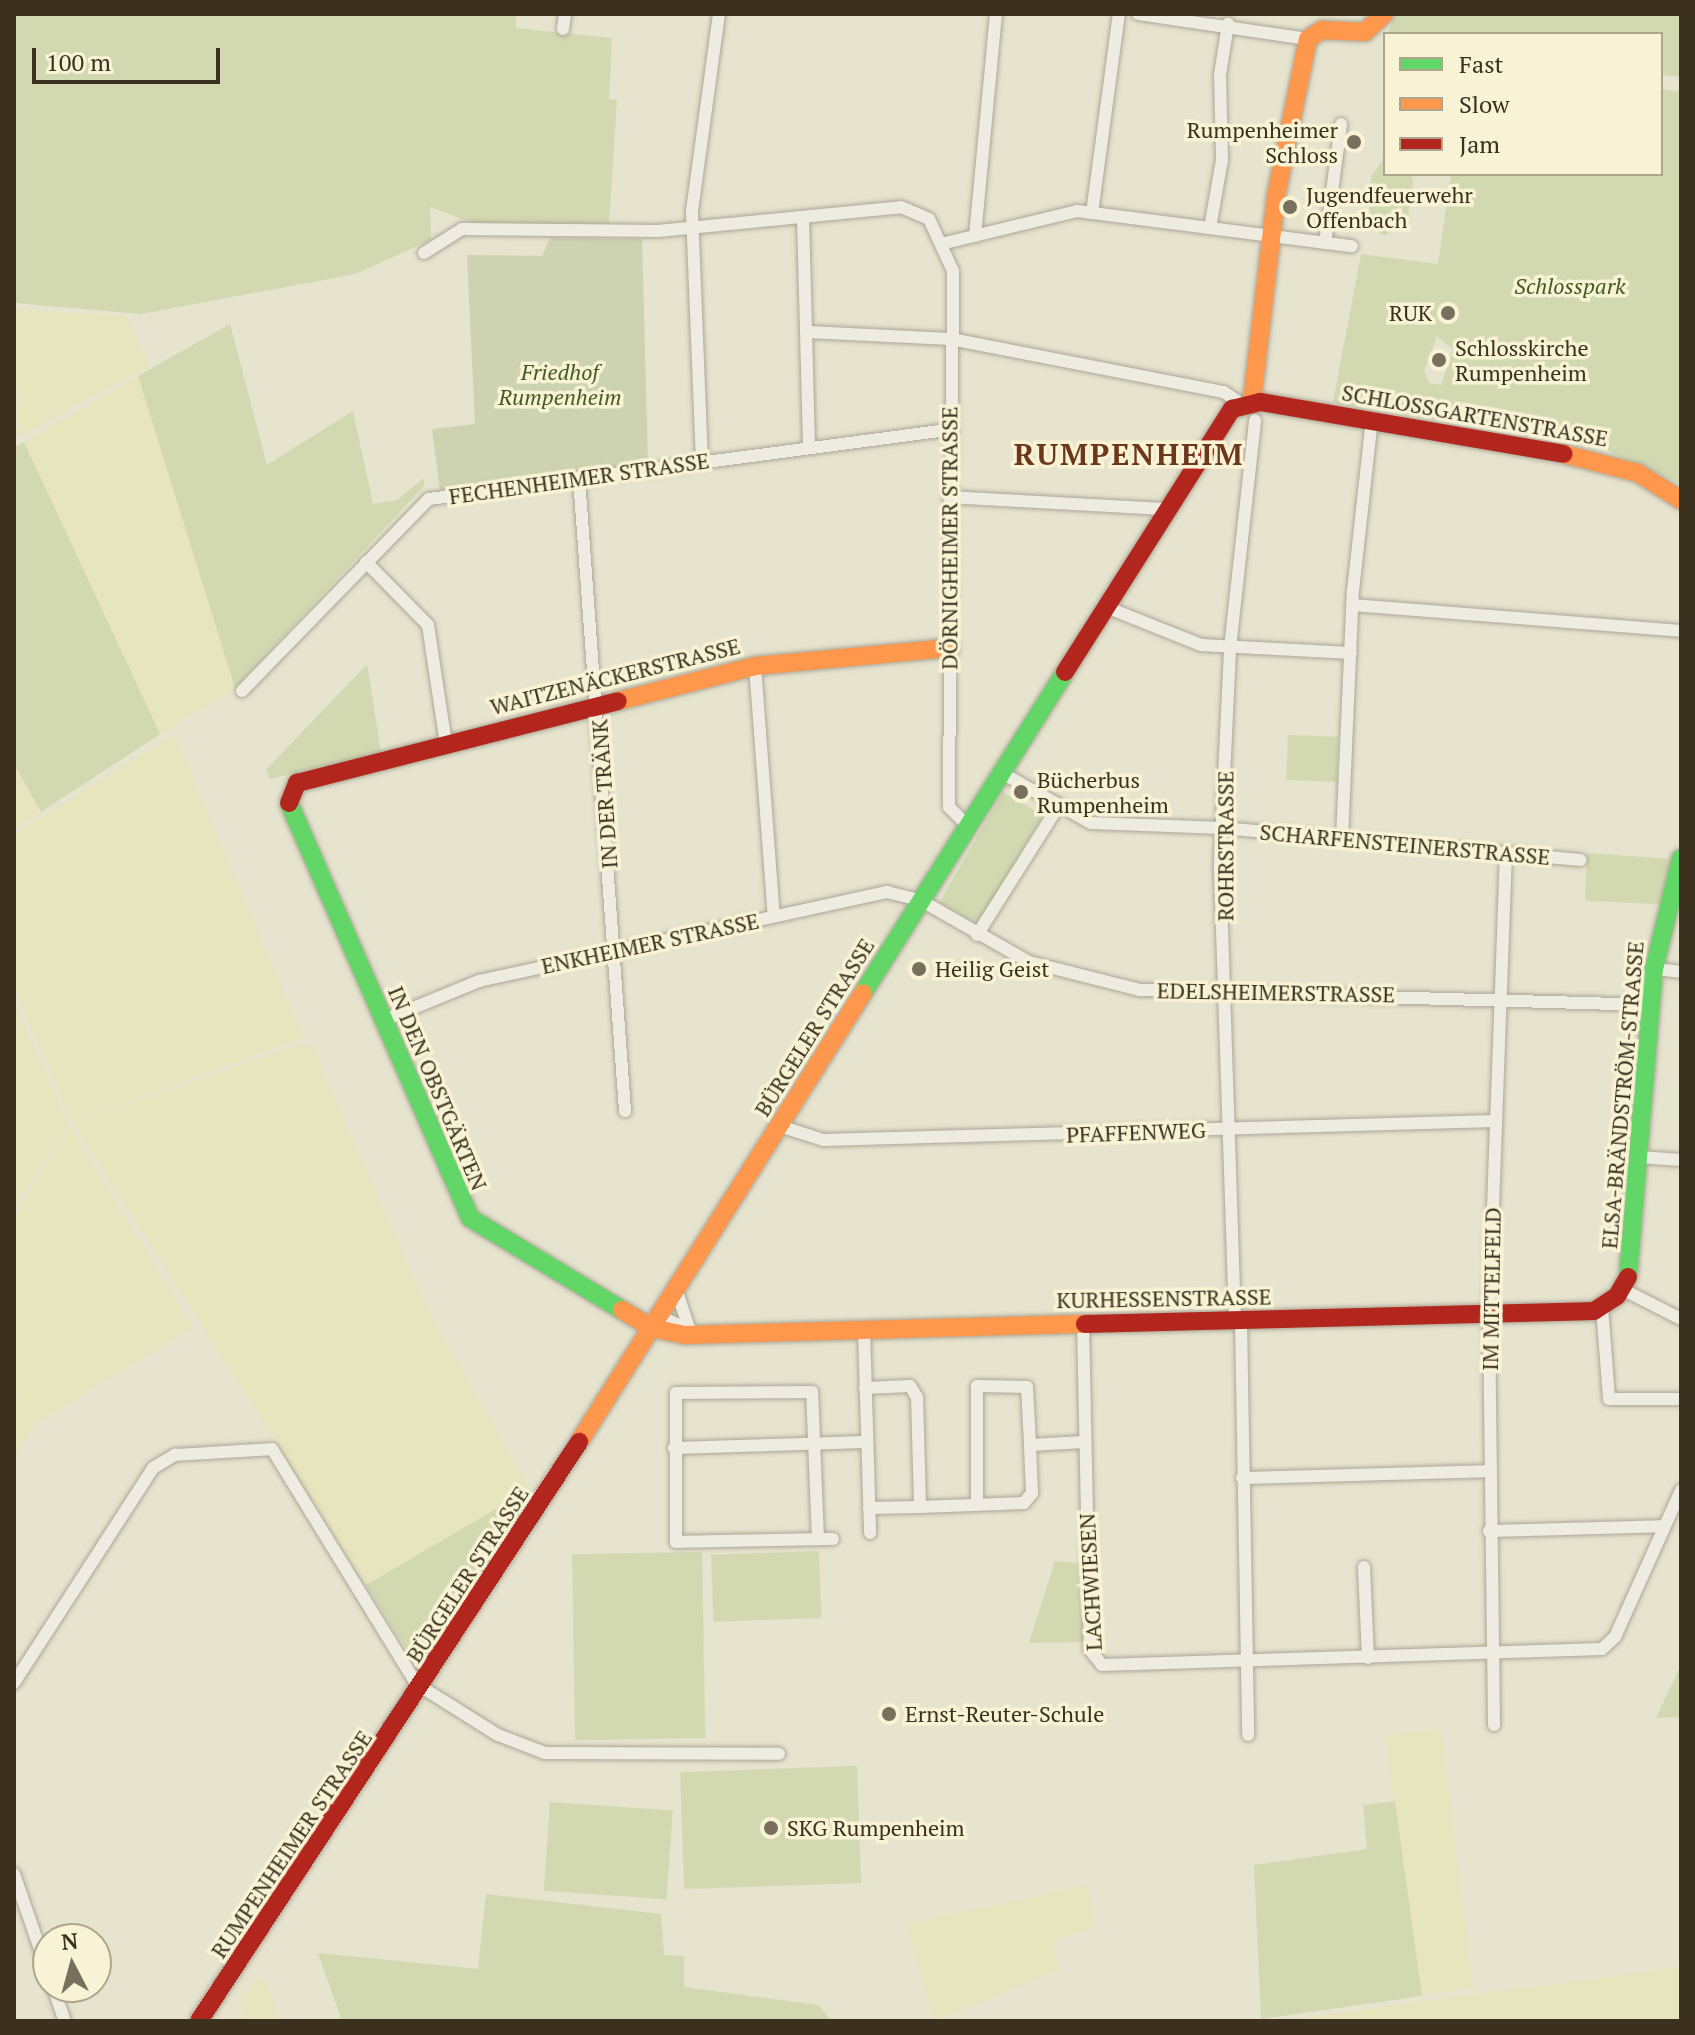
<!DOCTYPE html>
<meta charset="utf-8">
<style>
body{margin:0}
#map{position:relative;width:1695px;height:2035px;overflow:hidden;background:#e6e3ce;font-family:"PT Serif",serif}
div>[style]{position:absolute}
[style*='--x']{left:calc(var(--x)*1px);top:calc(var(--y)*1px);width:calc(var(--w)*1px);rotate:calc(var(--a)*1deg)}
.farmland>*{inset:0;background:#e7e5be;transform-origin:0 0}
.green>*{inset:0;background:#d2d9b0;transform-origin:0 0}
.cemetery>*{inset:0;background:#cdd2b0}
.roads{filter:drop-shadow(0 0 2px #aca797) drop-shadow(0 0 2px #aca797)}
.street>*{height:12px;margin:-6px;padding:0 6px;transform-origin:6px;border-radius:6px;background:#eeece1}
.fast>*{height:18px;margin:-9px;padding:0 9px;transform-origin:9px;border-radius:9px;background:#63d668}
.slow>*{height:18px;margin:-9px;padding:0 9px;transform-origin:9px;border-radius:9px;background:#ff974d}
.jam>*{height:18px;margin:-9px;padding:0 9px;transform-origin:9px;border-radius:9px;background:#b3261e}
.dots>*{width:22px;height:22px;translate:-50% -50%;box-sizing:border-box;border:4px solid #f8f3d5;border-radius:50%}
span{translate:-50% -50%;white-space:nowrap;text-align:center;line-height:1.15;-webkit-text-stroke:7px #f8f3d5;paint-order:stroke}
.poi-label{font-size:22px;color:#3c311e}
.right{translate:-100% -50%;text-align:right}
.left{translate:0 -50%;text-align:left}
.park-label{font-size:22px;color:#445a23;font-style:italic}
.street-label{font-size:22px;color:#3c311e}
.district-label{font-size:30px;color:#6c371b;font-weight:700;letter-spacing:2px}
.frame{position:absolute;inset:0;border:16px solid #3c311e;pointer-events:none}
.legend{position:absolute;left:1383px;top:32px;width:280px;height:144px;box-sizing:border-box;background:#f8f3d5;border:2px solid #ada58c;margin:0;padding:10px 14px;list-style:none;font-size:24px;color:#3c311e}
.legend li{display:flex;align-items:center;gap:16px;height:40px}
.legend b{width:40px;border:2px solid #ada58c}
.north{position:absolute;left:32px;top:1923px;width:80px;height:80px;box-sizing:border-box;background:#f8f3d5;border:2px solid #ada58c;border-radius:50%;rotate:354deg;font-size:22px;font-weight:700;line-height:32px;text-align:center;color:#3c311e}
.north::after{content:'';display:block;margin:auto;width:28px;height:36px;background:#786f5c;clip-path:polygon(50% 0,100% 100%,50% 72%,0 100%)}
.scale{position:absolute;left:32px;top:48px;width:188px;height:36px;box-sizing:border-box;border:4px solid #3c311e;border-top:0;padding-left:10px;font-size:24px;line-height:28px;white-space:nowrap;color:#3c311e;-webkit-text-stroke:6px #f8f3d5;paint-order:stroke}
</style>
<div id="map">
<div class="farmland">
<div style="clip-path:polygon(14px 309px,126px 316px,149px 366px,18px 436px)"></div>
<div style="clip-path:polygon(138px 376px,235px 688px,160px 734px,24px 442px)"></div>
<div style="clip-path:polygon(174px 735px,303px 1038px,72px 1122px,14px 988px,14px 834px)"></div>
<div style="clip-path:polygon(14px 764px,41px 812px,14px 829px)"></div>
<div style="clip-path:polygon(14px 1002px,68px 1124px,14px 1208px)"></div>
<div style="clip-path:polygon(300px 1044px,312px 1047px,426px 1307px,530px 1489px,366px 1585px,73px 1123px)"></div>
<div style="clip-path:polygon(69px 1126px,193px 1327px,34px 1424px,14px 1460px,14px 1394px,21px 1402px,14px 1390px,14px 1216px)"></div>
<div style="left:1441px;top:1729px;width:261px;height:56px;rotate:83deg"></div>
<div style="clip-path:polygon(1088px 1885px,1095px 1928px,1052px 1940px,1059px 1970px,934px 2021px,906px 1924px)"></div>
<div style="clip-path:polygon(1681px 1967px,1681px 2021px,1286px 2020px)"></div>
<div style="clip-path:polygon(258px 1979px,267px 1983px,280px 2021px,246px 2021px,240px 1999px)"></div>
</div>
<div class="green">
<div style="clip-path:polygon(14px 14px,516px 14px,516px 28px,612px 38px,609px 99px,617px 100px,609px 224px,473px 223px,430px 207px,431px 240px,355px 274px,141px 314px,14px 303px)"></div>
<div style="clip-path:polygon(1395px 14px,1681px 14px,1681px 77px,1661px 75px,1661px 34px,1387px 34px)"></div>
<div style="clip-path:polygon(evenodd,1661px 89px,1681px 92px,1681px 484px,1597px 446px,1333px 402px,1361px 254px,1438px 264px,1451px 174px,1661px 174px,1661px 89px,1437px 336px,1453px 349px,1441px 385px,1429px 383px,1424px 371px,1437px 336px)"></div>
<div style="clip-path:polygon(1385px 156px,1385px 174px,1412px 174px,1413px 184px,1408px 216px,1385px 236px,1372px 227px,1369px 205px,1371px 177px)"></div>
<div style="clip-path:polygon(230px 324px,267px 465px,353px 411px,373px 504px,397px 500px,424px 478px,424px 486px,235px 688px,138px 376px)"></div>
<div style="clip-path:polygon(24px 442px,160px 734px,41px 812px,14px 764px,14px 448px)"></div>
<div style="clip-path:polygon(367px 664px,381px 752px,270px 779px,266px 770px)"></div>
<div style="left:1288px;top:735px;width:50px;height:45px;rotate:2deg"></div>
<div style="left:1003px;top:792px;width:46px;height:127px;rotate:30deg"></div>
<div style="clip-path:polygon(1587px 853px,1672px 859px,1660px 904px,1585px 901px)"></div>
<div style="clip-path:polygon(530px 1489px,536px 1499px,432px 1651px,413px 1660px,366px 1585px)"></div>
<div style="left:819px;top:1551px;width:67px;height:108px;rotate:88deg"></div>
<div style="left:702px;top:1552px;width:186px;height:130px;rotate:89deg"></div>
<div style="clip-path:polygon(1055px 1561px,1082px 1563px,1084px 1642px,1029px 1643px)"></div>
<div style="clip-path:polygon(1681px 1665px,1681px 1717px,1656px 1718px)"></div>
<div style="left:857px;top:1766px;width:117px;height:177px;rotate:88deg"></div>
<div style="clip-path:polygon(1395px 1801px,1422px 1996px,1261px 2019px,1254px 1865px,1367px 1849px,1363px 1805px)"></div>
<div style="left:550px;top:1802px;width:123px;height:89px;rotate:4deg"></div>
<div style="clip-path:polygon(486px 1894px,661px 1914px,664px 1955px,684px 1956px,684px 1987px,818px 2005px,832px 2021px,342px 2021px,318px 1953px,478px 1969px)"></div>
</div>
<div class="cemetery">
<div style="clip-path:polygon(550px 238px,642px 239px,648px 462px,440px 490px,432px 429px,475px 424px,467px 255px,542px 256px)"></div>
</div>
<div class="roads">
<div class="street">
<div style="--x:1138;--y:14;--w:172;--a:8.4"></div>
<div style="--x:563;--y:29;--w:15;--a:-82"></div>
<div style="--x:1092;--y:213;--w:201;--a:-82.3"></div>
<div style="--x:803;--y:217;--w:231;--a:88.5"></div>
<div style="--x:1210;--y:228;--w:69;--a:-80"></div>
<div style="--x:1222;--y:160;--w:85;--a:-91.3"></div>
<div style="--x:1220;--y:75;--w:52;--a:-81.1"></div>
<div style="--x:975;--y:236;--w:223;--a:-84.6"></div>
<div style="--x:945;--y:243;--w:136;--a:-13.6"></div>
<div style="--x:1077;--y:211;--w:277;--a:7.3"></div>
<div style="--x:1325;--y:243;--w:120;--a:-82.3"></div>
<div style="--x:424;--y:253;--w:45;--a:-32.3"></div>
<div style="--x:462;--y:229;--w:196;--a:0.6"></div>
<div style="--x:658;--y:231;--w:244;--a:-5.6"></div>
<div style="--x:901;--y:207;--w:30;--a:23"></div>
<div style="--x:929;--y:219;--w:57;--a:65.2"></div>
<div style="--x:953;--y:271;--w:536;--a:90.43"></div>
<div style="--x:949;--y:807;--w:27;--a:45"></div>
<div style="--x:808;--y:332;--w:143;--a:2.8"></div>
<div style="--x:951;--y:339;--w:278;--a:11"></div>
<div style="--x:1224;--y:392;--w:19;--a:35"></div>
<div style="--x:702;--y:462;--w:251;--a:-92.3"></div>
<div style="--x:692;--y:211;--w:199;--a:-82.2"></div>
<div style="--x:579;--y:478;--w:635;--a:85.84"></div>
<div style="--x:949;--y:497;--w:218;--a:3.2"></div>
<div style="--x:366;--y:562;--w:88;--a:45.5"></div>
<div style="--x:428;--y:625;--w:120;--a:81.4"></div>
<div style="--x:1352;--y:605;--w:330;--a:4.5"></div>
<div style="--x:1106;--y:607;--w:102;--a:21.8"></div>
<div style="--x:1201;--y:645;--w:150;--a:3.1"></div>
<div style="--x:755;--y:666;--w:251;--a:85.7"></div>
<div style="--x:242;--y:691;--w:268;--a:-45.8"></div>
<div style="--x:429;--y:499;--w:523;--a:-7.59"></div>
<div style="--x:1002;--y:773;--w:102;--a:29.3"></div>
<div style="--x:1091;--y:823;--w:131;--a:2.2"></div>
<div style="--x:1222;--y:828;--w:360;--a:5.1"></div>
<div style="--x:1342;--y:839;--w:248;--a:-87.5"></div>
<div style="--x:1353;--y:591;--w:172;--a:-83.7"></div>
<div style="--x:977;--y:935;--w:151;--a:-57.7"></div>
<div style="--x:1654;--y:969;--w:27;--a:6"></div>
<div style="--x:384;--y:1020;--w:103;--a:-22.3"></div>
<div style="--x:479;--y:981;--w:418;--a:-12.3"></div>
<div style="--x:887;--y:892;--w:36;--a:14"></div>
<div style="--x:922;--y:901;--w:123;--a:29.7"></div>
<div style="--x:1029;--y:962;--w:114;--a:14.2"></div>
<div style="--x:1140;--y:990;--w:510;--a:1.68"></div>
<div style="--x:780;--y:1126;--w:45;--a:18"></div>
<div style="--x:823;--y:1140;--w:672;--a:-1.62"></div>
<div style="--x:1639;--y:1157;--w:42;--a:4.1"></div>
<div style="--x:676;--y:1289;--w:41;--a:71.6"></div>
<div style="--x:1622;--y:1289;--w:66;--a:27"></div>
<div style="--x:1602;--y:1307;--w:92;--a:85.6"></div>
<div style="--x:1609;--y:1399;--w:72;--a:0"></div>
<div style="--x:659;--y:1316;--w:39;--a:24"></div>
<div style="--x:1235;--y:1321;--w:459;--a:-91.9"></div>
<div style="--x:1220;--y:862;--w:214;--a:-87.3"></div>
<div style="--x:1230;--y:648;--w:229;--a:-83.7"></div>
<div style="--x:1241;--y:1321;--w:414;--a:89"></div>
<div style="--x:1083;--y:1323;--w:327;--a:88.8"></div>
<div style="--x:1090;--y:1650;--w:19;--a:51"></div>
<div style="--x:1102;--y:1665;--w:500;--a:-1.83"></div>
<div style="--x:1602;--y:1649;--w:18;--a:-43"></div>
<div style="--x:1615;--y:1637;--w:161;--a:-65.8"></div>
<div style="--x:864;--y:1328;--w:205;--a:88.3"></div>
<div style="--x:865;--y:1388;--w:45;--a:-2.5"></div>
<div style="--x:910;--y:1386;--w:13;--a:58"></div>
<div style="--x:917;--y:1397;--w:110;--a:88.4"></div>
<div style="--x:920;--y:1507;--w:51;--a:178.9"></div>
<div style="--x:674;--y:1448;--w:193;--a:-1.8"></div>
<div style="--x:1242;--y:1478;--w:246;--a:-1.6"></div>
<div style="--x:977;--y:1505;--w:119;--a:-90"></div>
<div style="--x:977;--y:1386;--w:50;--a:1.1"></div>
<div style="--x:1027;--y:1387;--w:58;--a:87"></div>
<div style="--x:920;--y:1507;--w:104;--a:-2.2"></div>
<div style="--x:1024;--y:1503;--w:13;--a:-51"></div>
<div style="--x:1032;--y:1493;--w:48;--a:-92.4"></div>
<div style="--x:1030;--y:1445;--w:54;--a:-3.2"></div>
<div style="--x:1489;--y:1531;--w:175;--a:-1.6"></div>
<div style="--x:818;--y:1539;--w:147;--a:-92.3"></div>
<div style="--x:812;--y:1392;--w:136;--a:179.6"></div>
<div style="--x:676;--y:1393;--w:149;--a:90"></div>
<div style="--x:676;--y:1542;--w:157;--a:-1.1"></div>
<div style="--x:1364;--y:1567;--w:91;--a:87.5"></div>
<div style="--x:14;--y:1683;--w:256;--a:-57.1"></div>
<div style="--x:153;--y:1468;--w:26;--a:-31"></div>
<div style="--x:175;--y:1455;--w:97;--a:-3.5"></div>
<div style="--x:272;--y:1449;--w:284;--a:58.4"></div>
<div style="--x:423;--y:1688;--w:89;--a:32.1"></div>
<div style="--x:498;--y:1735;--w:50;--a:21"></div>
<div style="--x:545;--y:1753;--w:234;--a:0.2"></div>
<div style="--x:1494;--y:1725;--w:409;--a:-90.7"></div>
<div style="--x:1489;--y:1316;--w:462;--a:-87.9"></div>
<div style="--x:14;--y:1874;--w:104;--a:70.9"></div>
<div style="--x:53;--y:1987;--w:36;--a:71"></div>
</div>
<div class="fast">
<div style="--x:289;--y:803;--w:453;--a:66.4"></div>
<div style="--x:470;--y:1218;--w:178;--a:31.2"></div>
<div style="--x:863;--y:993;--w:379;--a:-57.8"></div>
<div style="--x:1628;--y:1277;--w:309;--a:-85.2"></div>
<div style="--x:1654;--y:969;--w:114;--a:-76.3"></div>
</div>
<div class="slow">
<div style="--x:1252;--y:401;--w:206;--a:-83.3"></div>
<div style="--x:1276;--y:196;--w:160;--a:-78.5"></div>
<div style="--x:1308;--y:39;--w:17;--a:-33"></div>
<div style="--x:1322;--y:30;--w:43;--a:2.7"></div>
<div style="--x:1365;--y:32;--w:26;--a:-43"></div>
<div style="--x:1564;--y:454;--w:76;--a:14.4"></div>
<div style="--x:1638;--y:473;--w:51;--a:32.1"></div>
<div style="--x:618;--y:701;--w:141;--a:-14.3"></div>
<div style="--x:755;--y:666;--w:196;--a:-5.3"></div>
<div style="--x:622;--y:1310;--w:35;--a:31"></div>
<div style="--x:652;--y:1328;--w:34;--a:12"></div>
<div style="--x:685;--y:1335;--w:400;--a:-1.6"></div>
<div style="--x:579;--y:1442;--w:531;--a:-57.69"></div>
</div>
<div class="jam">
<div style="--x:1065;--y:672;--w:312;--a:-57.6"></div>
<div style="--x:1232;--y:409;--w:29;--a:-14"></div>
<div style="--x:1260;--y:402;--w:308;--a:9.7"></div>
<div style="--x:289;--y:803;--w:22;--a:-68"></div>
<div style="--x:297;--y:783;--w:331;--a:-14.3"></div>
<div style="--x:1085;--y:1324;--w:509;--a:-1.46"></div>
<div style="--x:1594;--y:1311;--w:27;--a:-33"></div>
<div style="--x:1617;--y:1296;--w:22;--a:-60"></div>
<div style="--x:199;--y:2021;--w:693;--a:-56.72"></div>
</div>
</div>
<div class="dots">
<div style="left:1354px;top:142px;background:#786f5c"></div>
<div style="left:1290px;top:207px;background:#786f5c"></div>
<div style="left:1448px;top:313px;background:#786f5c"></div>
<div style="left:1439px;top:360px;background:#786f5c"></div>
<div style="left:1021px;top:792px;background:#786f5c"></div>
<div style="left:919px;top:969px;background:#786f5c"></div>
<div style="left:889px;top:1714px;background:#786f5c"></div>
<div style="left:771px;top:1828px;background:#786f5c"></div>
</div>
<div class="poi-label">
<span class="right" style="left:1338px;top:142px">Rumpenheimer<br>Schloss</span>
<span class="left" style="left:1306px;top:207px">Jugendfeuerwehr<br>Offenbach</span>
<span class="right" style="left:1432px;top:313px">RUK</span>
<span class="left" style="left:1455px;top:360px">Schlosskirche<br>Rumpenheim</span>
<span class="left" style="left:1037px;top:792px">Bücherbus<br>Rumpenheim</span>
<span class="left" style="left:935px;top:969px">Heilig Geist</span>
<span class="left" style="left:905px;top:1714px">Ernst-Reuter-Schule</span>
<span class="left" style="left:787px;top:1828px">SKG Rumpenheim</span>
</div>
<div class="park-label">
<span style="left:1570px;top:286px">Schlosspark</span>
<span style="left:560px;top:384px">Friedhof<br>Rumpenheim</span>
</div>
<div class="street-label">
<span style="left:1475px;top:415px;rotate:10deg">SCHLOSSGARTENSTRASSE</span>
<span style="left:579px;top:478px;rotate:-8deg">FECHENHEIMER STRASSE</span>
<span style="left:949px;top:538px;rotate:-90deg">DÖRNIGHEIMER STRASSE</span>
<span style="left:615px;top:676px;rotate:-14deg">WAITZENÄCKERSTRASSE</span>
<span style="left:604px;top:794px;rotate:-94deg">IN DER TRÄNK</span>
<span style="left:1405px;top:844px;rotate:5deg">SCHARFENSTEINERSTRASSE</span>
<span style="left:1225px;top:846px;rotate:-90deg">ROHRSTRASSE</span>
<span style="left:650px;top:943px;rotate:-12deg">ENKHEIMER STRASSE</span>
<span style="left:1276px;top:992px;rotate:1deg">EDELSHEIMERSTRASSE</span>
<span style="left:814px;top:1027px;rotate:-58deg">BÜRGELER STRASSE</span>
<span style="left:438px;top:1088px;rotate:67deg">IN DEN OBSTGÄRTEN</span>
<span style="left:1622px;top:1095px;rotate:-85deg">ELSA-BRÄNDSTRÖM-STRASSE</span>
<span style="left:1136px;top:1132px;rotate:-2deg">PFAFFENWEG</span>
<span style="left:1491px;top:1289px;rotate:-89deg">IM MITTELFELD</span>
<span style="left:1164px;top:1298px;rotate:-1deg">KURHESSENSTRASSE</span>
<span style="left:467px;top:1574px;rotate:-57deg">BÜRGELER STRASSE</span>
<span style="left:1090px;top:1582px;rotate:-93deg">LACHWIESEN</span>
<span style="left:291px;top:1844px;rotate:-56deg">RUMPENHEIMER STRASSE</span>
</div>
<div class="district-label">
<span style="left:1129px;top:454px">RUMPENHEIM</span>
</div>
<div class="frame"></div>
<ul class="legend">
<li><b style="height:10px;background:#63d668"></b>Fast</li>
<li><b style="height:10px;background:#ff974d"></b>Slow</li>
<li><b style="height:10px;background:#b3261e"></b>Jam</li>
</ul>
<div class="north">N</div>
<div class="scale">100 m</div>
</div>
